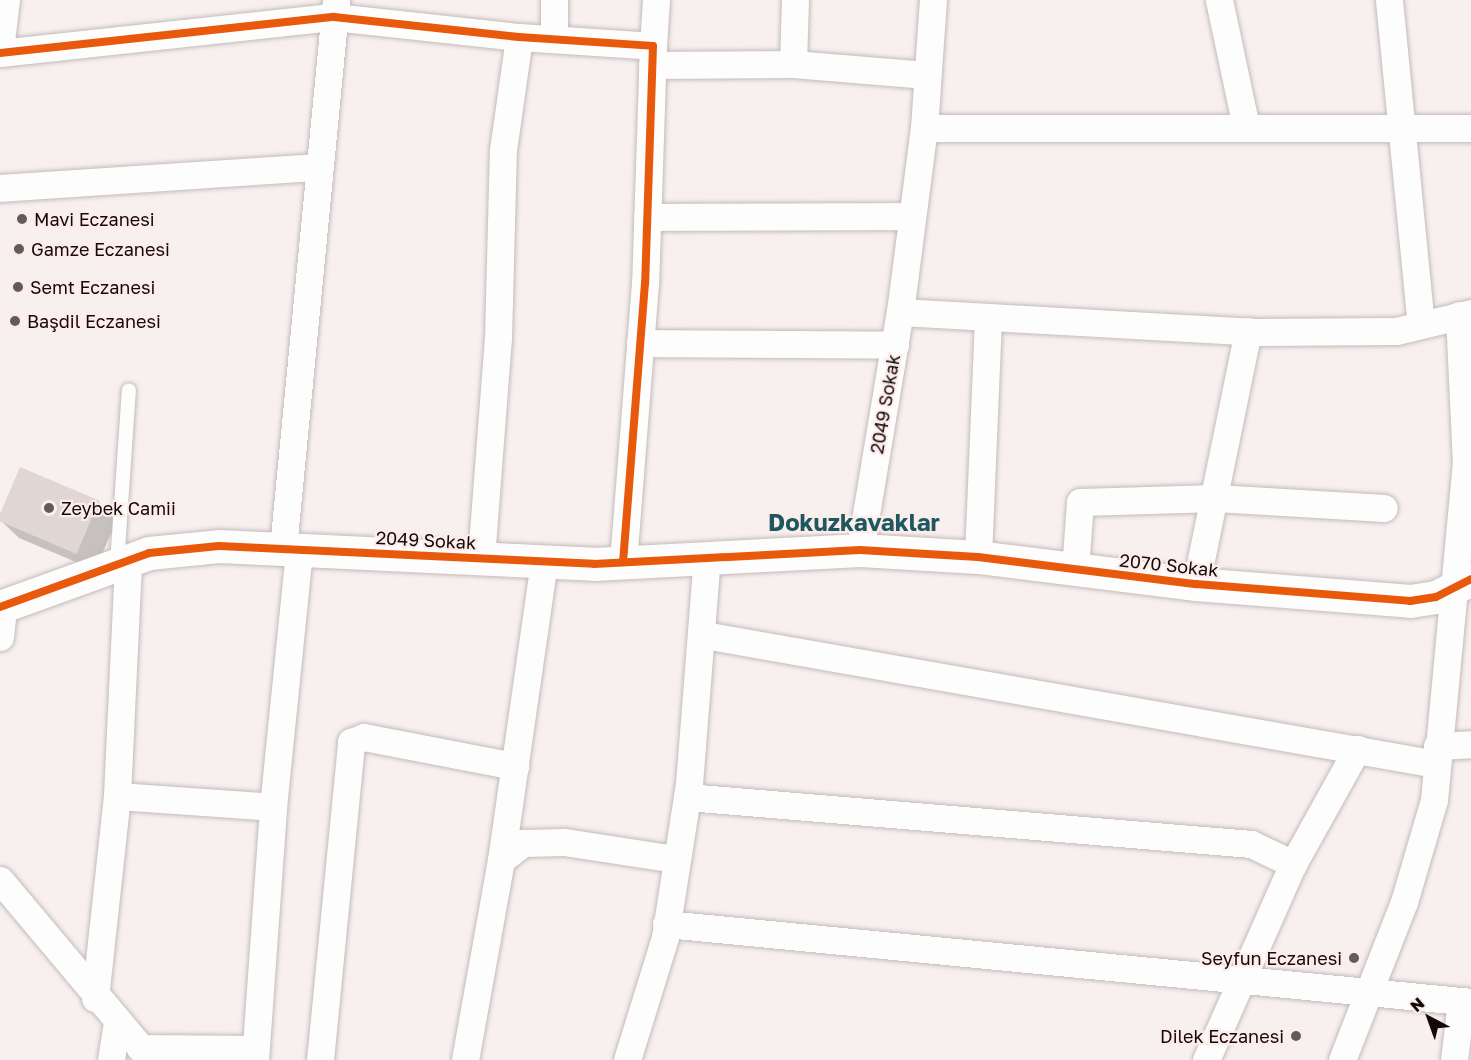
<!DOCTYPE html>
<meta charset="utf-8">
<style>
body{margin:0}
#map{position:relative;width:1471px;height:1060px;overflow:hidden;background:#f8f0ef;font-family:"Golos Text",sans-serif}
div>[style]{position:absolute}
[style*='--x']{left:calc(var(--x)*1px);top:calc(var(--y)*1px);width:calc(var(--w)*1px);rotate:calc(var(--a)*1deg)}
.shadow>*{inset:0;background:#0003}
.building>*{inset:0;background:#e0d6d4;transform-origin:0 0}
.roads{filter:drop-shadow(0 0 2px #c4bbb9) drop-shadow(0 0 2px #c4bbb9)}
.lane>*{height:14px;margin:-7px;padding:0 7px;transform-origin:7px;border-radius:7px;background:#fefdfd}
.street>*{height:27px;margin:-13.5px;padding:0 13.5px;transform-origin:13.5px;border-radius:13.5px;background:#fefdfd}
.secondary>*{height:33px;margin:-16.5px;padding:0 16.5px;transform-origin:16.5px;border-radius:16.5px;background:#fefdfd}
.cycleway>*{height:8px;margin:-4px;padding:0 4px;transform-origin:4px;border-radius:4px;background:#e8590c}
.dots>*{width:16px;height:16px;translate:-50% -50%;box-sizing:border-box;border:3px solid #fcedeb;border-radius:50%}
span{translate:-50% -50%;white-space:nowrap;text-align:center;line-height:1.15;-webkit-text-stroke:4.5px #fcedeb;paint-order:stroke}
.poi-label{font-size:18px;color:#140908}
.left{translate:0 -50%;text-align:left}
.right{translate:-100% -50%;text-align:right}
.street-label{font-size:18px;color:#140908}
.district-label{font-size:24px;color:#1d575f;font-weight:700}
.north{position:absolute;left:1399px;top:988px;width:60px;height:60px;-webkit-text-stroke:4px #fcedeb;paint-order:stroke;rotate:319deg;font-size:16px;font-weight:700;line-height:24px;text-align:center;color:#140908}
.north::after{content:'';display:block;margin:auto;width:21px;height:27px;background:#140908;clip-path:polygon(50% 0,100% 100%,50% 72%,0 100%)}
</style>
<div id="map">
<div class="shadow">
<div style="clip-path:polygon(21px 469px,98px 501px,117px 520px,95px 570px,19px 538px,0 520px)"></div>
</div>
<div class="building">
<div style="left:20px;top:467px;width:86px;height:58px;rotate:23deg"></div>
</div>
<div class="roads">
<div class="lane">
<div style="--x:117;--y:564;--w:174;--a:-86.1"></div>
</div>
<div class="street">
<div style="--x:1219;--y:0;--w:130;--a:78"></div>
<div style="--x:1389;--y:0;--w:326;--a:84.4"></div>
<div style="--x:554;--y:37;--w:37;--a:-90"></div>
<div style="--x:653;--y:46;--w:46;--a:-86.3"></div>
<div style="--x:0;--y:50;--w:50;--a:-83.2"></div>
<div style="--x:0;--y:53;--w:336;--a:-6.2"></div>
<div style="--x:334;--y:17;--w:186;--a:6.2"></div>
<div style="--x:519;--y:37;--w:134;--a:3.8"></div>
<div style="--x:653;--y:46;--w:237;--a:91.9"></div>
<div style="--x:645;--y:283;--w:280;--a:94.5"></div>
<div style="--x:793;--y:64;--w:64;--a:-88.2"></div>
<div style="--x:652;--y:65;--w:141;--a:-0.4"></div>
<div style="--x:793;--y:64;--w:134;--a:4.7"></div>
<div style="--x:924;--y:128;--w:547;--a:0"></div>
<div style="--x:0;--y:188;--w:320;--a:-3.8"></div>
<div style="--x:647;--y:217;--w:263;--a:-0.2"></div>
<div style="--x:900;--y:312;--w:356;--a:3.2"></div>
<div style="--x:1255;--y:332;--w:141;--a:-0.4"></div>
<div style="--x:1396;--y:331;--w:77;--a:-13.5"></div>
<div style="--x:640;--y:343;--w:255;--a:0.4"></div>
<div style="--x:283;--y:548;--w:551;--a:-84.48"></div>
<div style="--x:860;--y:550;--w:241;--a:-80.5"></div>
<div style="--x:900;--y:312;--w:186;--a:-82.6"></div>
<div style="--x:924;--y:128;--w:128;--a:-86"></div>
<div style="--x:978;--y:557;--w:238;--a:-87.6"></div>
<div style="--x:481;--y:558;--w:221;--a:-85.6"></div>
<div style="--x:498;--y:338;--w:188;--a:-88.5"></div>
<div style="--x:503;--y:150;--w:114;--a:-81.9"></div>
<div style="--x:1075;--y:569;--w:67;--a:-85.7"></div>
<div style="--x:1080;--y:502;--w:136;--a:-1.7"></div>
<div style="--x:1216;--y:498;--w:168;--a:3.4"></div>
<div style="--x:1196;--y:584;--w:258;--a:-78.4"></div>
<div style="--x:704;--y:635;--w:743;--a:9.99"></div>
<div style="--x:0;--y:637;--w:31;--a:-84"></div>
<div style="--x:1437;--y:746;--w:34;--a:-3"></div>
<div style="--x:117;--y:796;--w:156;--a:4"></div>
<div style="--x:687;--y:797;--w:566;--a:4.76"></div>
<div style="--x:1251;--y:844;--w:47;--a:25.5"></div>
<div style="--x:501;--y:860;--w:302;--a:-81.8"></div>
<div style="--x:0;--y:880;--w:235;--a:50"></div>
<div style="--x:666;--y:924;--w:809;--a:5.53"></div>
<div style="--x:95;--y:998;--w:203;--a:-83.8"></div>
<div style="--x:117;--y:796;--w:235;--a:-87.3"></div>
<div style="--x:140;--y:1048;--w:115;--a:0.5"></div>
<div style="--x:111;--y:1060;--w:36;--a:-81"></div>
<div style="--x:255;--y:1060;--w:254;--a:-85.9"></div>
<div style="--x:273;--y:807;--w:259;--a:-84.2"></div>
<div style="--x:320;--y:1060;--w:320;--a:-84.4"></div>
<div style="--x:351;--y:742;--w:14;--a:-21"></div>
<div style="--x:364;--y:737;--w:154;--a:10.9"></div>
<div style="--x:465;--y:1060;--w:203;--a:-79.8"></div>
<div style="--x:501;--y:860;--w:28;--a:-38"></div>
<div style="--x:523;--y:843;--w:41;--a:-1.4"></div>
<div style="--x:564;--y:842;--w:112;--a:8.7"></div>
<div style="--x:627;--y:1060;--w:129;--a:-72.8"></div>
<div style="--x:665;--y:937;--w:155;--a:-81.1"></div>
<div style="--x:689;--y:784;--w:228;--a:-85.5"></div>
<div style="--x:1206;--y:1060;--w:214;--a:-66.1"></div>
<div style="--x:1293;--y:864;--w:132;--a:-60.9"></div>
<div style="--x:1342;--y:1060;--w:170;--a:-68.6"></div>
<div style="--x:1404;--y:902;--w:106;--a:-73.6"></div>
<div style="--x:1434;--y:800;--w:338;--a:-84.6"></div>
<div style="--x:1466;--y:464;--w:149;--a:-92.7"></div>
<div style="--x:1454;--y:1060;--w:59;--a:-83.2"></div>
</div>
<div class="secondary">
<div style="--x:0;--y:607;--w:158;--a:-19.9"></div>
<div style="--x:149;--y:553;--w:70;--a:-5.7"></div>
<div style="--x:219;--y:546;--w:375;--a:2.7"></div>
<div style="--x:594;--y:564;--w:266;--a:-3"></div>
<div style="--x:860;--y:550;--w:118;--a:3.4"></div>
<div style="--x:978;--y:557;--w:220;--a:7.1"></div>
<div style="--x:1196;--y:584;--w:215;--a:4.5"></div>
<div style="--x:1410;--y:601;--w:26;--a:-9"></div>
<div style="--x:1436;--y:597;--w:39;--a:-27"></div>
</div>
</div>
<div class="cycleway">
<div style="--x:0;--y:53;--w:336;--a:-6.2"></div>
<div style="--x:334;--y:17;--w:186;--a:6.2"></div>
<div style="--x:519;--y:37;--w:134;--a:3.8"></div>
<div style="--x:653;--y:46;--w:237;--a:91.9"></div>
<div style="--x:645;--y:283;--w:280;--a:94.5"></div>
<div style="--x:0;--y:607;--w:158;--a:-19.9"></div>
<div style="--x:149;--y:553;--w:70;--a:-5.7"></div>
<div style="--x:219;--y:546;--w:375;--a:2.7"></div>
<div style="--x:594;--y:564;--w:266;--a:-3"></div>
<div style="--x:860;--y:550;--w:118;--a:3.4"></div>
<div style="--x:978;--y:557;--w:220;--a:7.1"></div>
<div style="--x:1196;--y:584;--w:215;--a:4.5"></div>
<div style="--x:1410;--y:601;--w:26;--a:-9"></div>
<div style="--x:1436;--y:597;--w:39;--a:-27"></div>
</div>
<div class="dots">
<div style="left:22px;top:219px;background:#645a59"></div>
<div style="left:19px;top:249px;background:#645a59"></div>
<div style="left:18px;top:287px;background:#645a59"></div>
<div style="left:15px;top:321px;background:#645a59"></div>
<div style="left:49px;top:508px;background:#645a59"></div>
<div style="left:1354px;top:958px;background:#645a59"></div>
<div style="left:1296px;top:1036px;background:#645a59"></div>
</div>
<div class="poi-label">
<span class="left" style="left:34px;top:219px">Mavi Eczanesi</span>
<span class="left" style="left:31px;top:249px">Gamze Eczanesi</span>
<span class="left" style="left:30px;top:287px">Semt Eczanesi</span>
<span class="left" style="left:27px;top:321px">Başdil Eczanesi</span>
<span class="left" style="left:61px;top:508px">Zeybek Camii</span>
<span class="right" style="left:1342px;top:958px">Seyfun Eczanesi</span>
<span class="right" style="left:1284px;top:1036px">Dilek Eczanesi</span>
</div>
<div class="street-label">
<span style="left:885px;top:404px;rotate:-80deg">2049 Sokak</span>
<span style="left:426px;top:540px;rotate:3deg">2049 Sokak</span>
<span style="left:1169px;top:565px;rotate:6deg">2070 Sokak</span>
</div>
<div class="district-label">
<span style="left:854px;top:522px">Dokuzkavaklar</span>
</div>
<div class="north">N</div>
</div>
